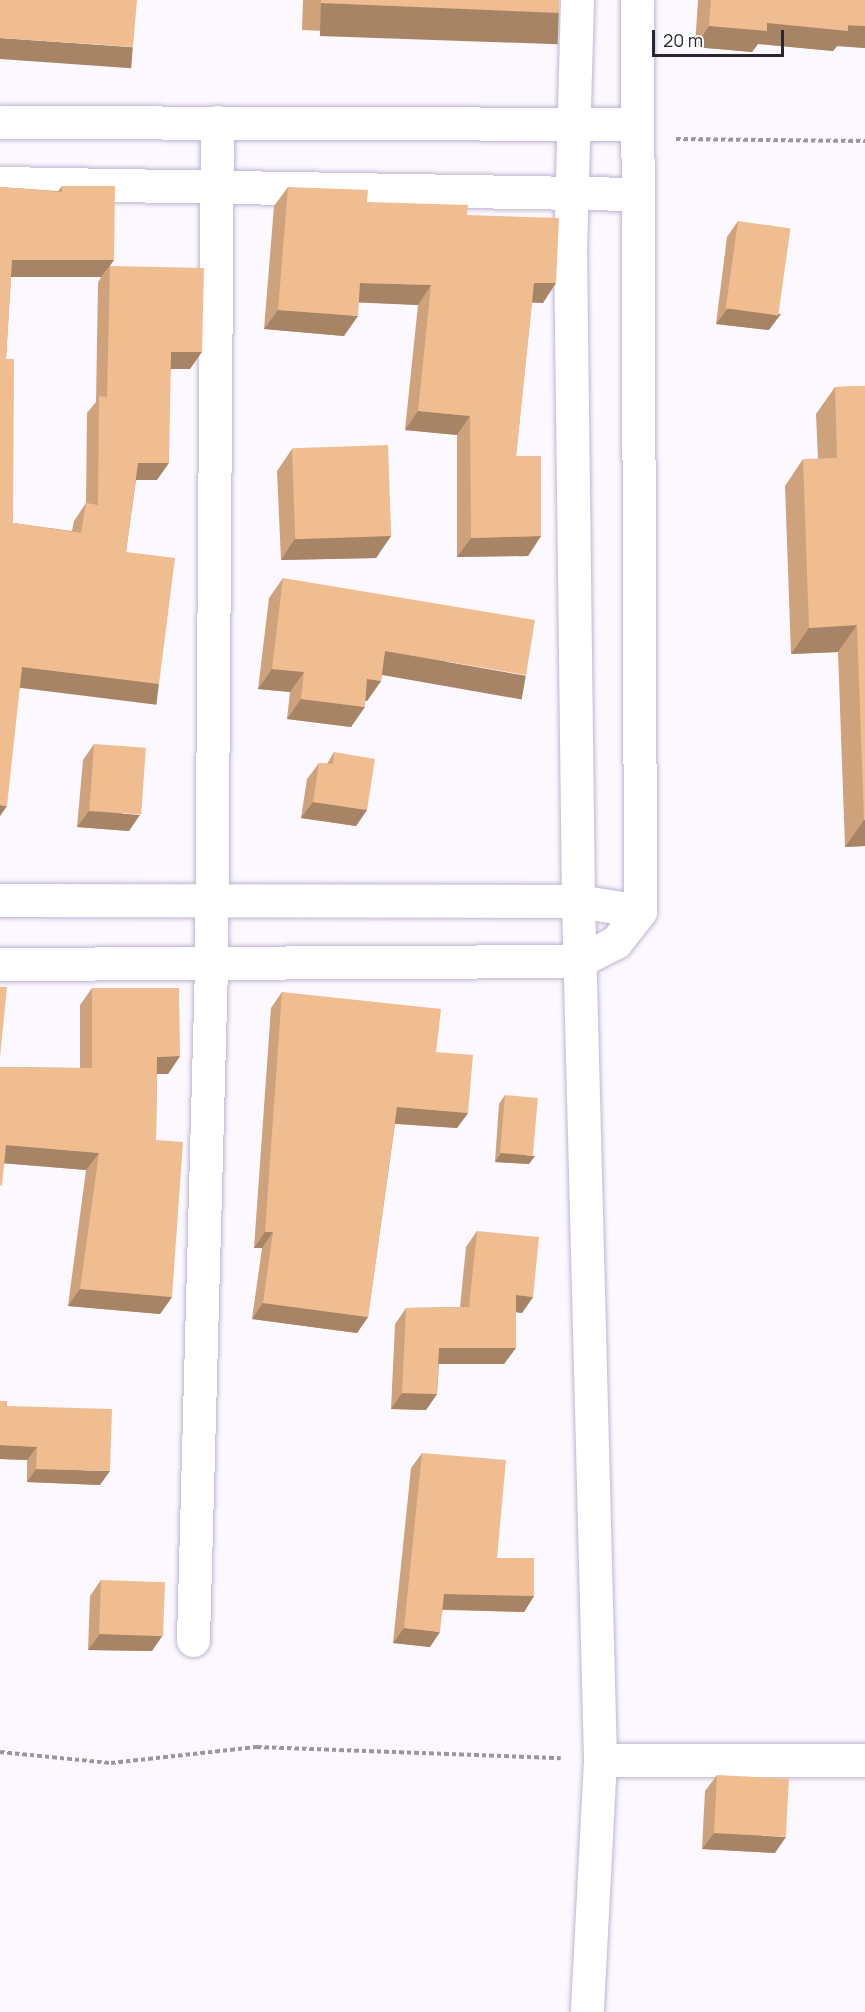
<!DOCTYPE html>
<style>
body{margin:0}
#map{position:relative;width:865px;height:2012px;overflow:hidden;background:#fbf8ff;font-family:Manrope,sans-serif}
div>[style]{position:absolute}
[style*='--x']{left:calc(var(--x)*1px);top:calc(var(--y)*1px);width:calc(var(--w)*1px);rotate:calc(var(--a)*1deg)}
.path>*{height:4px;margin-top:-2px;transform-origin:0;background:repeating-linear-gradient(90deg,#9a969f 0 4.5px,transparent 0 7.5px)}
.roads{filter:drop-shadow(0 0 2px #c0b4d1) drop-shadow(0 0 2px #c0b4d1)}
.minor>*{height:33px;margin:-16.5px;padding:0 16.5px;transform-origin:16.5px;border-radius:16.5px;background:#fff}
.wall>*{inset:0;background:#cea37c}
.shaded-wall>*{inset:0;background:#a78465;transform-origin:0 0}
.building>*{inset:0;background:#efbd90;transform-origin:0 0}
span{translate:-50% -50%;white-space:nowrap;text-align:center;line-height:1.15;-webkit-text-stroke:5px #fff;paint-order:stroke}
.scale{position:absolute;left:652px;top:30px;width:132px;height:27px;box-sizing:border-box;border:3px solid #2a2531;border-top:0;padding-left:8px;font-size:18px;line-height:21px;white-space:nowrap;color:#2a2531;-webkit-text-stroke:4px #fff;paint-order:stroke}
</style>
<div id="map">
<div class="path">
<div style="--x:676;--y:139;--w:189;--a:0.6"></div>
<div style="--x:0;--y:1752;--w:112;--a:5.7"></div>
<div style="--x:111;--y:1763;--w:147;--a:-6.3"></div>
<div style="--x:257;--y:1747;--w:304;--a:2.1"></div>
</div>
<div class="roads">
<div class="minor">
<div style="--x:577;--y:0;--w:245;--a:91.6"></div>
<div style="--x:570;--y:245;--w:656;--a:89.3"></div>
<div style="--x:578;--y:901;--w:859;--a:88.53"></div>
<div style="--x:600;--y:1760;--w:252;--a:93"></div>
<div style="--x:0;--y:122;--w:636;--a:0.18"></div>
<div style="--x:0;--y:183;--w:636;--a:0.99"></div>
<div style="--x:0;--y:900;--w:578;--a:0.1"></div>
<div style="--x:578;--y:901;--w:63;--a:9.2"></div>
<div style="--x:0;--y:964;--w:579;--a:-0.3"></div>
<div style="--x:579;--y:961;--w:42;--a:-27.2"></div>
<div style="--x:616;--y:942;--w:39;--a:-52"></div>
<div style="--x:640;--y:911;--w:911;--a:-90.19"></div>
<div style="--x:193;--y:1640;--w:676;--a:-88.47"></div>
<div style="--x:211;--y:964;--w:842;--a:-89.59"></div>
<div style="--x:600;--y:1760;--w:265;--a:0"></div>
</div>
</div>
<div class="wall">
<div style="clip-path:polygon(303px 0,559px 0,540px 40px,302px 30px)"></div>
<div style="clip-path:polygon(698px 0,865px 0,865px 48px,837px 46px,833px 51px,758px 44px,752px 52px,695px 47px)"></div>
<div style="clip-path:polygon(evenodd,62px 186px,114px 260px,110px 266px,190px 369px,171px 369px,157px 480px,136px 480px,126px 552px,159px 684px,147px 701px,20px 685px,0 816px,0 187px,58px 191px,62px 186px,11px 277px,101px 277px,98px 283px,96px 402px,87px 413px,86px 503px,74px 521px,72px 531px,13px 523px,6px 359px,11px 277px)"></div>
<div style="clip-path:polygon(288px 187px,367px 202px,467px 215px,543px 303px,532px 302px,516px 456px,541px 536px,528px 556px,457px 557px,457px 435px,405px 430px,418px 305px,359px 302px,344px 336px,264px 329px,274px 206px)"></div>
<div style="clip-path:polygon(738px 221px,769px 330px,716px 324px,727px 237px)"></div>
<div style="clip-path:polygon(865px 386px,865px 846px,845px 847px,838px 652px,791px 654px,785px 486px,803px 459px,818px 459px,816px 414px,835px 387px)"></div>
<div style="clip-path:polygon(292px 449px,391px 536px,376px 558px,281px 560px,277px 471px)"></div>
<div style="clip-path:polygon(283px 578px,512px 695px,382px 673px,381px 681px,367px 701px,365px 700px,351px 727px,287px 719px,290px 692px,258px 689px,269px 598px)"></div>
<div style="clip-path:polygon(94px 744px,129px 831px,77px 827px,83px 760px)"></div>
<div style="clip-path:polygon(334px 752px,367px 810px,356px 826px,301px 818px,307px 779px,319px 763px,327px 764px)"></div>
<div style="clip-path:polygon(92px 988px,180px 1056px,168px 1074px,157px 1074px,156px 1140px,172px 1297px,160px 1314px,68px 1306px,86px 1170px,4px 1163px,0 1067px,80px 1068px,80px 1005px)"></div>
<div style="clip-path:polygon(282px 992px,436px 1052px,468px 1113px,457px 1128px,395px 1124px,368px 1317px,357px 1333px,252px 1319px,262px 1248px,254px 1248px,271px 1008px)"></div>
<div style="clip-path:polygon(505px 1095px,529px 1164px,495px 1162px,499px 1104px)"></div>
<div style="clip-path:polygon(477px 1231px,533px 1297px,522px 1313px,516px 1312px,504px 1364px,439px 1364px,437px 1394px,426px 1410px,391px 1409px,395px 1324px,406px 1308px,460px 1307px,466px 1247px)"></div>
<div style="clip-path:polygon(0 1401px,7px 1406px,100px 1485px,27px 1482px,27px 1460px,0 1459px)"></div>
<div style="clip-path:polygon(422px 1453px,497px 1558px,534px 1596px,524px 1612px,443px 1610px,430px 1647px,393px 1643px,411px 1468px)"></div>
<div style="clip-path:polygon(101px 1580px,152px 1651px,88px 1650px,90px 1596px)"></div>
<div style="clip-path:polygon(717px 1775px,775px 1853px,702px 1849px,705px 1791px)"></div>
</div>
<div class="shaded-wall">
<div style="left:321px;top:3px;width:238px;height:33px;rotate:2deg"></div>
<div style="clip-path:polygon(767px 23px,865px 26px,865px 48px,837px 46px,833px 51px,758px 44px,752px 52px,695px 47px,709px 26px)"></div>
<div style="left:0;top:38px;width:133px;height:21px;rotate:4deg"></div>
<div style="clip-path:polygon(12px 260px,114px 260px,101px 277px,0 277px)"></div>
<div style="clip-path:polygon(360px 283px,431px 285px,418px 305px,347px 302px)"></div>
<div style="clip-path:polygon(534px 283px,556px 283px,543px 303px,520px 302px)"></div>
<div style="clip-path:polygon(728px 308px,781px 314px,769px 330px,716px 324px)"></div>
<div style="clip-path:polygon(278px 310px,358px 316px,344px 336px,264px 329px)"></div>
<div style="clip-path:polygon(171px 352px,202px 352px,190px 369px,159px 369px)"></div>
<div style="clip-path:polygon(418px 411px,470px 416px,457px 435px,405px 430px)"></div>
<div style="clip-path:polygon(138px 463px,169px 463px,157px 480px,126px 480px)"></div>
<div style="clip-path:polygon(391px 536px,376px 558px,281px 560px,296px 537px)"></div>
<div style="clip-path:polygon(541px 536px,528px 556px,457px 557px,471px 538px)"></div>
<div style="clip-path:polygon(857px 625px,838px 652px,791px 654px,809px 628px)"></div>
<div style="left:385px;top:651px;width:143px;height:24px;rotate:10deg"></div>
<div style="left:22px;top:667px;width:138px;height:21px;rotate:7deg"></div>
<div style="clip-path:polygon(272px 669px,304px 672px,290px 692px,258px 689px)"></div>
<div style="clip-path:polygon(367px 679px,381px 681px,367px 701px,353px 699px)"></div>
<div style="clip-path:polygon(301px 699px,365px 707px,351px 727px,287px 719px)"></div>
<div style="clip-path:polygon(313px 802px,367px 810px,356px 826px,301px 818px)"></div>
<div style="clip-path:polygon(0 805px,7px 806px,0 816px)"></div>
<div style="clip-path:polygon(89px 811px,140px 815px,129px 831px,77px 827px)"></div>
<div style="clip-path:polygon(864px 820px,865px 820px,865px 846px,845px 847px)"></div>
<div style="clip-path:polygon(180px 1056px,168px 1074px,145px 1074px,157px 1057px)"></div>
<div style="clip-path:polygon(397px 1107px,468px 1113px,457px 1128px,386px 1123px)"></div>
<div style="clip-path:polygon(6px 1145px,99px 1153px,86px 1170px,0 1163px)"></div>
<div style="clip-path:polygon(501px 1153px,535px 1156px,529px 1164px,495px 1162px)"></div>
<div style="clip-path:polygon(265px 1232px,273px 1232px,262px 1248px,254px 1248px)"></div>
<div style="clip-path:polygon(80px 1289px,172px 1297px,160px 1314px,68px 1306px)"></div>
<div style="clip-path:polygon(516px 1295px,533px 1297px,522px 1313px,505px 1311px)"></div>
<div style="clip-path:polygon(263px 1303px,368px 1317px,357px 1333px,252px 1319px)"></div>
<div style="clip-path:polygon(439px 1348px,516px 1348px,504px 1364px,428px 1364px)"></div>
<div style="clip-path:polygon(402px 1393px,437px 1394px,426px 1410px,391px 1409px)"></div>
<div style="clip-path:polygon(0 1445px,37px 1447px,27px 1460px,0 1459px)"></div>
<div style="clip-path:polygon(36px 1469px,110px 1471px,100px 1485px,27px 1482px)"></div>
<div style="clip-path:polygon(444px 1594px,534px 1596px,524px 1612px,434px 1609px)"></div>
<div style="clip-path:polygon(404px 1628px,440px 1632px,430px 1647px,393px 1643px)"></div>
<div style="clip-path:polygon(100px 1634px,163px 1635px,152px 1651px,88px 1650px)"></div>
<div style="clip-path:polygon(714px 1833px,786px 1837px,775px 1853px,702px 1849px)"></div>
</div>
<div class="building">
<div style="clip-path:polygon(0 0,137px 0,133px 47px,0 38px)"></div>
<div style="clip-path:polygon(321px 0,559px 0,559px 13px,321px 3px)"></div>
<div style="clip-path:polygon(711px 0,865px 0,865px 26px,848px 25px,848px 31px,767px 23px,767px 31px,709px 26px)"></div>
<div style="clip-path:polygon(62px 186px,115px 186px,114px 260px,12px 260px,6px 359px,14px 359px,13px 523px,81px 533px,86px 503px,98px 505px,99px 396px,107px 397px,110px 266px,204px 268px,202px 352px,171px 352px,169px 463px,138px 463px,126px 552px,175px 558px,159px 684px,22px 667px,7px 806px,0 805px,0 187px,62px 192px)"></div>
<div style="clip-path:polygon(288px 187px,368px 190px,367px 202px,468px 205px,467px 215px,559px 218px,556px 283px,534px 283px,516px 456px,541px 456px,541px 536px,471px 538px,470px 416px,418px 411px,431px 285px,360px 283px,358px 316px,278px 310px)"></div>
<div style="left:738px;top:221px;width:53px;height:88px;rotate:8deg"></div>
<div style="clip-path:polygon(865px 386px,865px 820px,864px 820px,857px 625px,809px 628px,803px 459px,837px 458px,835px 387px)"></div>
<div style="left:388px;top:445px;width:91px;height:96px;rotate:88deg"></div>
<div style="clip-path:polygon(283px 578px,535px 620px,526px 675px,385px 651px,381px 681px,367px 679px,365px 707px,301px 699px,304px 672px,272px 669px)"></div>
<div style="left:94px;top:744px;width:52px;height:67px;rotate:4deg"></div>
<div style="clip-path:polygon(334px 752px,375px 759px,367px 810px,313px 802px,319px 763px,333px 764px)"></div>
<div style="clip-path:polygon(0 987px,7px 987px,0 1057px)"></div>
<div style="clip-path:polygon(92px 988px,179px 988px,180px 1056px,157px 1057px,156px 1140px,183px 1142px,172px 1297px,80px 1289px,99px 1153px,6px 1145px,2px 1186px,0 1185px,0 1067px,92px 1068px)"></div>
<div style="clip-path:polygon(282px 992px,441px 1009px,436px 1052px,473px 1055px,468px 1113px,397px 1107px,368px 1317px,263px 1303px,273px 1232px,265px 1232px)"></div>
<div style="left:505px;top:1095px;width:33px;height:58px;rotate:5deg"></div>
<div style="clip-path:polygon(477px 1231px,539px 1237px,533px 1297px,516px 1295px,516px 1348px,439px 1348px,437px 1394px,402px 1393px,406px 1308px,469px 1307px)"></div>
<div style="clip-path:polygon(0 1401px,7px 1401px,7px 1406px,112px 1409px,110px 1471px,36px 1469px,37px 1447px,0 1445px)"></div>
<div style="clip-path:polygon(422px 1453px,506px 1460px,497px 1558px,534px 1558px,534px 1596px,444px 1594px,440px 1632px,404px 1628px)"></div>
<div style="left:101px;top:1580px;width:64px;height:54px;rotate:2deg"></div>
<div style="left:717px;top:1775px;width:72px;height:58px;rotate:3deg"></div>
</div>
<div class="scale">20 m</div>
</div>
